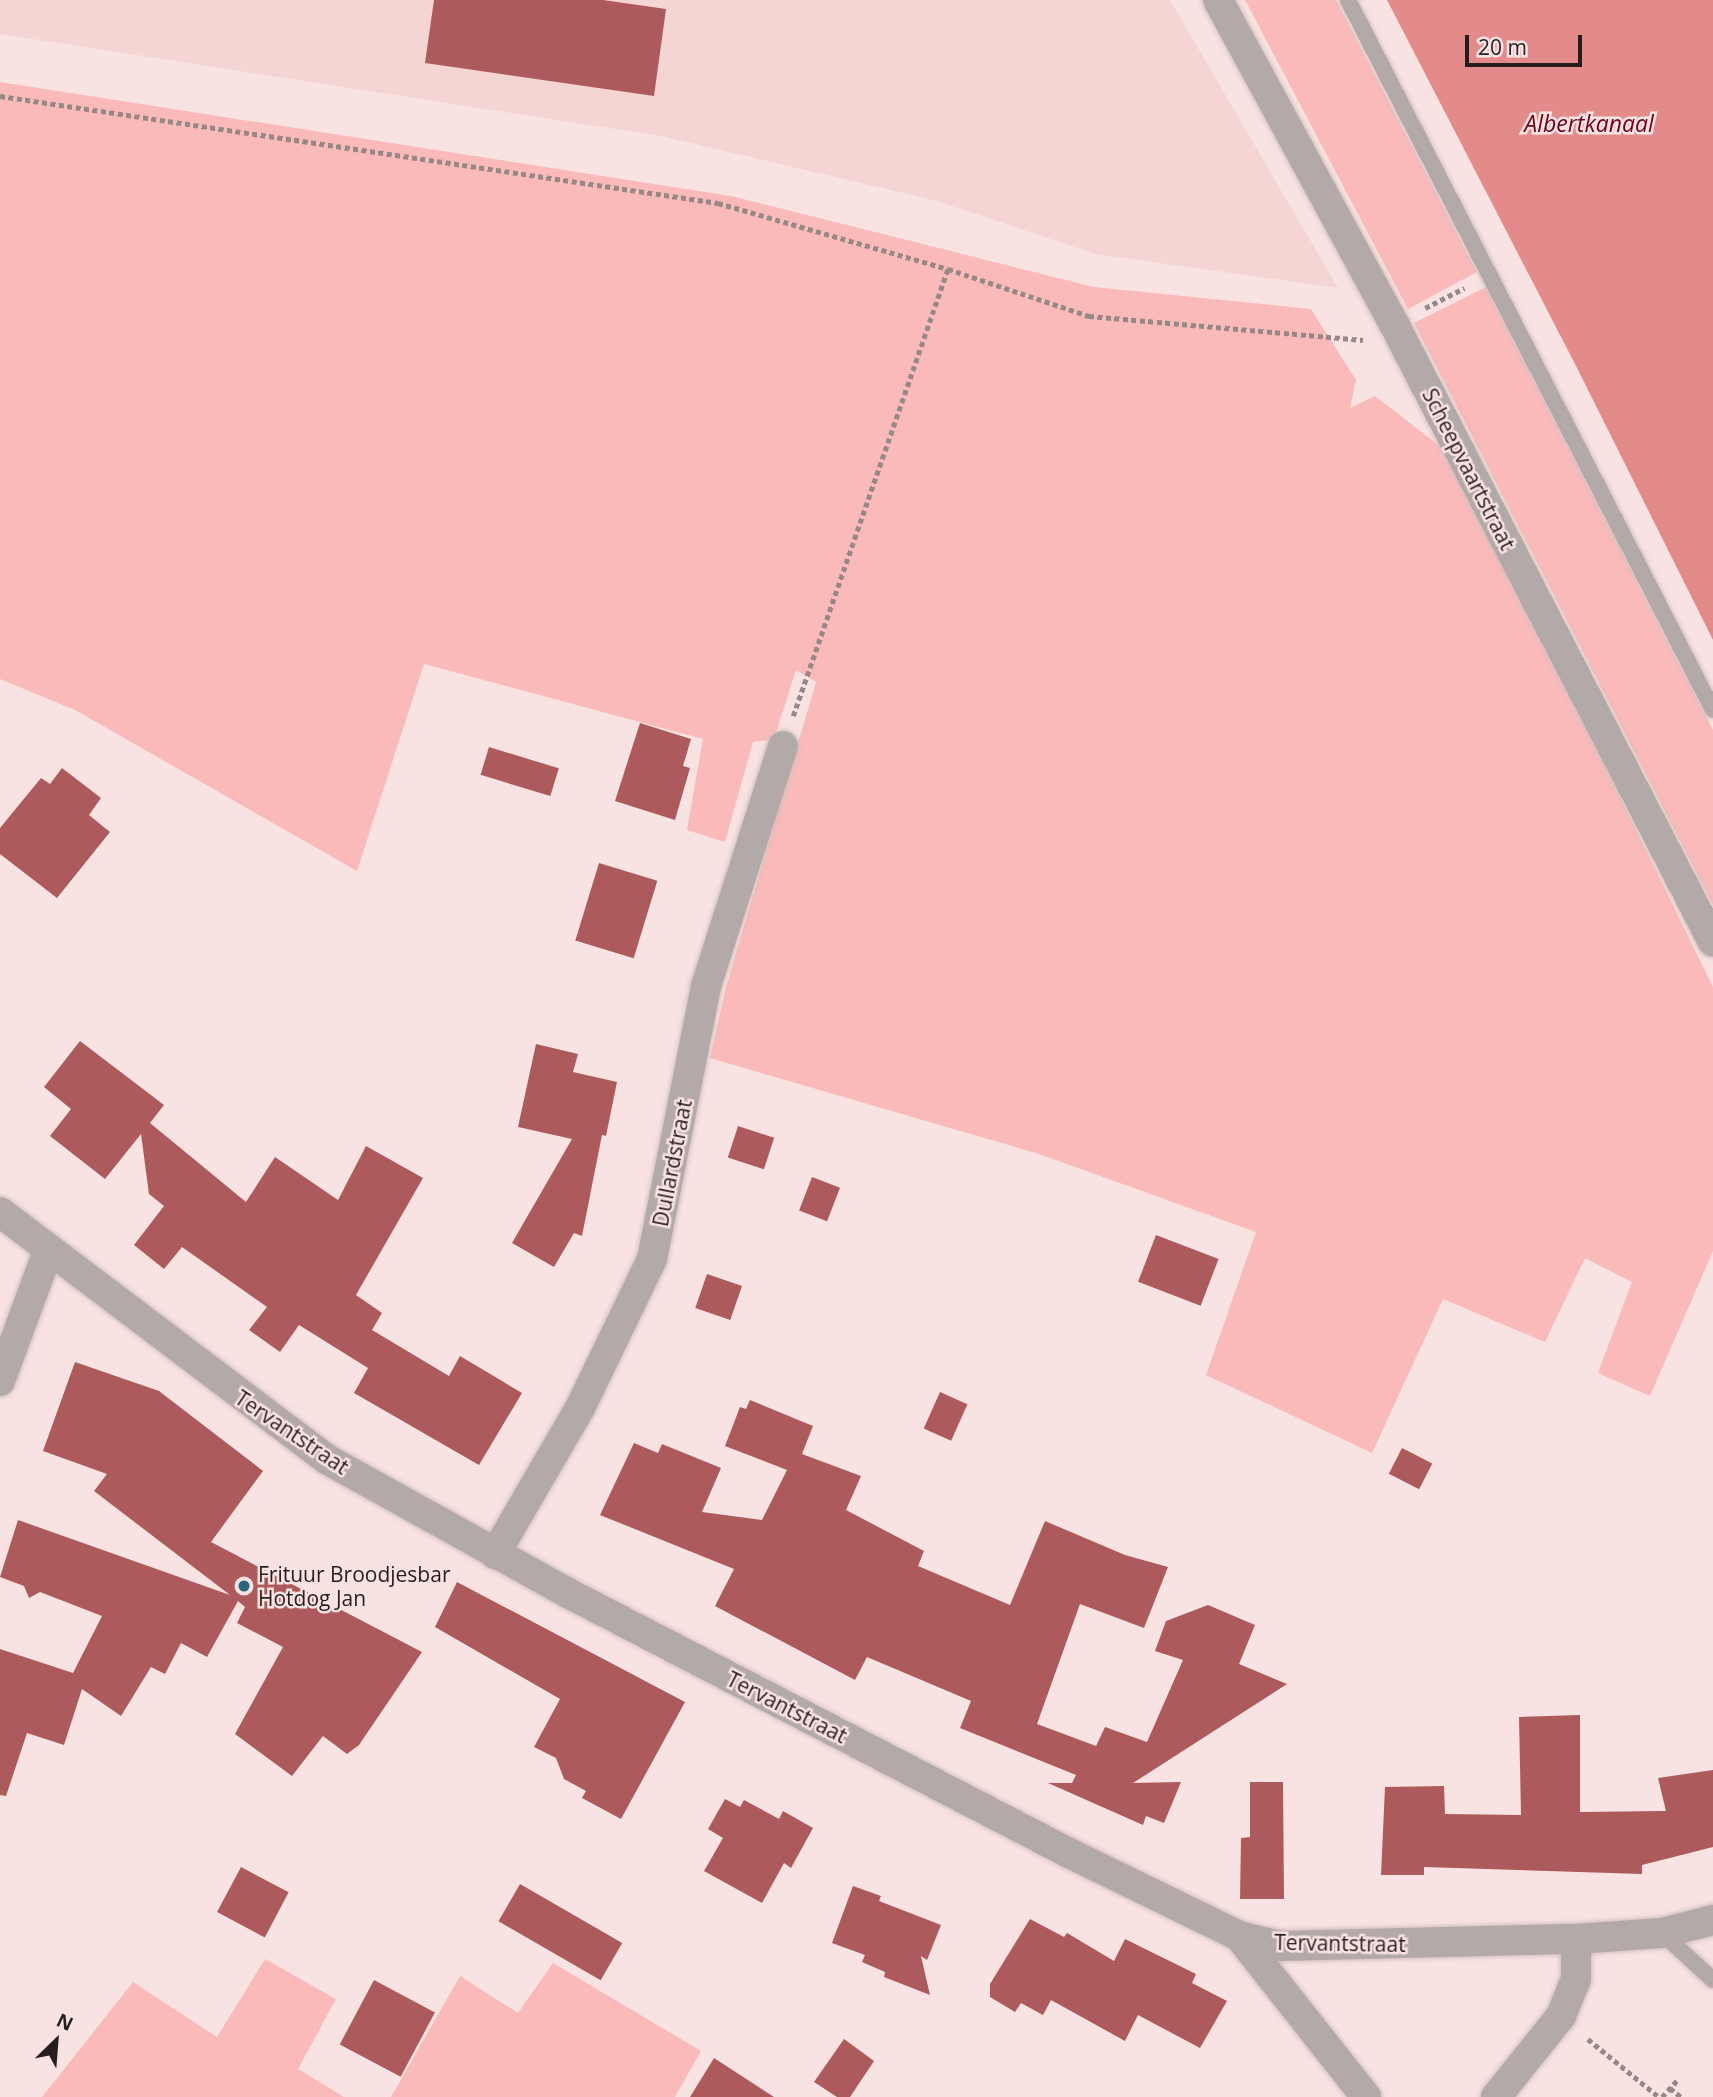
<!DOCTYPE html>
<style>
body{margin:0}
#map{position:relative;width:1713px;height:2097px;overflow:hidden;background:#f9e3e2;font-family:"Open Sans",sans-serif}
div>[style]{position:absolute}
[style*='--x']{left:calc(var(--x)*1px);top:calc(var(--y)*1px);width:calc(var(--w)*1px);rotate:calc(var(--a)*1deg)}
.built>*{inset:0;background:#f4d5d4}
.green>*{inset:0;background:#f9bab9}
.water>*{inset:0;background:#e38b8b}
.building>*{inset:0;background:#ad5a5c;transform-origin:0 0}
.path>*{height:4.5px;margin-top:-2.25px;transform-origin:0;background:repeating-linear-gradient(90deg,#978887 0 5px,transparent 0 8.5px)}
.roads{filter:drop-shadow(0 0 2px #d3c0bf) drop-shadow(0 0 2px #d3c0bf)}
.service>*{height:16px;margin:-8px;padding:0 8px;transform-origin:8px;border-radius:8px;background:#b3a9a9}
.minor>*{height:30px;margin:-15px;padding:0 15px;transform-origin:15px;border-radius:15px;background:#b3a9a9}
.dots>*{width:19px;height:19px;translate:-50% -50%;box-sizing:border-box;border:4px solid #f9e3e2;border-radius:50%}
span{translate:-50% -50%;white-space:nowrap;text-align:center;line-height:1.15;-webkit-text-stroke:5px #f9e3e2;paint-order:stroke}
.street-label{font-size:21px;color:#261e1e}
.poi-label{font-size:21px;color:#261e1e}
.left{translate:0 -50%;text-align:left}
.water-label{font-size:23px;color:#6e0017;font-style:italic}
.north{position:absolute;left:21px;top:2006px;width:70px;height:70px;-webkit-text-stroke:5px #f9e3e2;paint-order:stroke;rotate:25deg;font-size:19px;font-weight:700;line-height:28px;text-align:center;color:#261e1e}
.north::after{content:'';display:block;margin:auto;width:24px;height:32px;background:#261e1e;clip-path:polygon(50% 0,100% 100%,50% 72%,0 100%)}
.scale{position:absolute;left:1465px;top:35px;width:117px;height:32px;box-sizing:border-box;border:4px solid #261e1e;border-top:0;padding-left:9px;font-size:21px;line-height:24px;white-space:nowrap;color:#261e1e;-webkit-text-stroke:5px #f9e3e2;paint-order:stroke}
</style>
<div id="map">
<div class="built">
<div style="clip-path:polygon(0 0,1170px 0,1338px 288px,1095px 254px,933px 200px,661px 136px,0 34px)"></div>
</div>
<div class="green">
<div style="clip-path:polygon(1245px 0,1336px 0,1477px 272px,1408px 309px)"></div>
<div style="clip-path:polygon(0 82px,731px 196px,1094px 287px,1311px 309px,1356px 380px,1350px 408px,1375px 396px,1441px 447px,1531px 615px,1713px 987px,1713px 1251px,1650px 1396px,1598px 1373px,1632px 1282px,1585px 1258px,1545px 1342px,1443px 1299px,1372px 1453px,1206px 1375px,1256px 1232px,1039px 1154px,710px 1058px,726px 987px,816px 682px,796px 670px,774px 739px,753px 742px,725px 842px,687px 830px,703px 739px,424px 664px,357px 871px,75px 710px,0 679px)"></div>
<div style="clip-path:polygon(1486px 287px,1713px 730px,1713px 905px,1414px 323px)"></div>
<div style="clip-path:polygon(265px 1959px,336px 1999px,298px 2069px,344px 2097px,42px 2097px,133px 1982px,217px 2037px)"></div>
<div style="clip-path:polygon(553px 1963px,701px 2051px,675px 2097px,391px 2097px,460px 1976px,518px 2013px)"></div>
</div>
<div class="water">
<div style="clip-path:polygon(1387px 0,1713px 0,1713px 640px,1576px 366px)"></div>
</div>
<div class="building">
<div style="clip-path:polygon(434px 0,603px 0,666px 9px,654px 96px,425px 63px)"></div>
<div style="clip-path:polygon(640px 723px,691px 739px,683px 766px,690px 768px,675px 820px,615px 801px)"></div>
<div style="left:489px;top:747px;width:73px;height:29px;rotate:17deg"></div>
<div style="clip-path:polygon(62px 768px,101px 798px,89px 815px,110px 832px,57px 898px,0 854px,0 828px,41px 778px,50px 784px)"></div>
<div style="left:599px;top:863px;width:61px;height:81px;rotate:17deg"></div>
<div style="clip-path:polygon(80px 1041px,164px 1105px,150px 1123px,246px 1202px,275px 1157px,338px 1200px,366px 1146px,423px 1178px,356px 1295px,382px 1313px,372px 1330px,449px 1376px,460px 1356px,522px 1393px,479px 1465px,354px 1393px,368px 1368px,299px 1325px,280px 1352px,249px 1330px,267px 1307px,182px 1247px,164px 1269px,134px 1245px,164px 1206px,149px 1194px,141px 1134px,105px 1179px,50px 1136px,71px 1109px,44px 1087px)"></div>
<div style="clip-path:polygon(536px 1044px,578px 1054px,573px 1072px,617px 1082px,606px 1136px,602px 1135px,582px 1236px,574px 1233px,554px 1267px,512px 1243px,572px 1139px,518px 1127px)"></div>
<div style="left:738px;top:1126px;width:38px;height:33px;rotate:18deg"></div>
<div style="left:812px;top:1177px;width:30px;height:36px;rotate:21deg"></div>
<div style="left:1156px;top:1235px;width:67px;height:50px;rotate:21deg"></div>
<div style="left:707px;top:1274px;width:37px;height:36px;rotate:19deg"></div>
<div style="clip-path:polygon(75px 1362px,159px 1391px,263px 1471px,211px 1542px,422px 1652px,359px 1745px,347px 1754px,323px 1736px,292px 1776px,235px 1734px,283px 1647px,237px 1623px,245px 1607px,238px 1601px,207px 1657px,181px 1643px,165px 1674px,151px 1667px,121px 1716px,82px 1689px,64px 1745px,27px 1733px,6px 1796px,0 1795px,0 1649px,73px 1673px,102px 1616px,40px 1592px,29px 1598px,24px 1586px,0 1577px,18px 1520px,230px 1595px,94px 1491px,107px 1474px,43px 1451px)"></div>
<div style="left:940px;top:1392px;width:30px;height:40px;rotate:24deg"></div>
<div style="clip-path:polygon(750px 1400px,813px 1426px,802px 1454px,861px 1476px,846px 1510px,924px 1551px,918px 1566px,1010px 1605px,1045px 1521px,1125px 1555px,1168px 1567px,1144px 1628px,1080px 1604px,1037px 1724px,1096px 1746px,1105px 1727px,1147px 1742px,1183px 1660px,1155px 1651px,1166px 1621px,1208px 1605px,1255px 1625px,1239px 1664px,1287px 1684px,1133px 1783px,1181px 1782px,1164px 1823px,1146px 1816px,1143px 1825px,1048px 1783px,1072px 1783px,1076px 1775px,960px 1728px,971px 1701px,867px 1657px,855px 1680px,715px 1606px,734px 1569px,600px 1515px,634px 1443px,658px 1453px,662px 1444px,721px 1468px,702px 1512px,762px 1520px,787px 1470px,725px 1446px,740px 1407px,746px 1409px)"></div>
<div style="left:1402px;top:1448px;width:34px;height:29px;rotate:27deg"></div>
<div style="clip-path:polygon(457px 1582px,685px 1702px,621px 1819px,582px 1798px,586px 1791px,564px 1779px,556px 1758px,534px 1747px,560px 1699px,435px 1627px)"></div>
<div style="clip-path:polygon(1580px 1715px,1580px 1812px,1666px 1811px,1658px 1778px,1713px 1770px,1713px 1847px,1642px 1865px,1642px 1874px,1424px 1867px,1424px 1875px,1381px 1875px,1385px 1787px,1444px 1786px,1445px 1814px,1521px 1815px,1519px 1717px)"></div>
<div style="clip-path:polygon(1250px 1782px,1283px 1782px,1284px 1899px,1240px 1899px,1241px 1838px,1250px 1837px)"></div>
<div style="clip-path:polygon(725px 1799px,740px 1807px,744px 1800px,779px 1819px,783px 1811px,813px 1828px,791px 1868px,784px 1863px,762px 1903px,704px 1871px,723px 1838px,708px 1829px)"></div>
<div style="left:241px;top:1867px;width:54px;height:51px;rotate:28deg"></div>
<div style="left:520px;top:1884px;width:118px;height:43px;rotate:30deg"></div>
<div style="clip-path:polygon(853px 1886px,881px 1896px,879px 1901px,941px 1925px,927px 1960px,921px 1956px,930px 1995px,884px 1977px,885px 1972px,862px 1962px,865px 1955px,832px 1943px)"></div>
<div style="clip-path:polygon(1030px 1919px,1064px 1937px,1067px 1933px,1114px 1961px,1125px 1939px,1196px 1974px,1192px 1983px,1227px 2001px,1200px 2048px,1138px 2015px,1125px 2041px,1051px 2000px,1043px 2015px,1021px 2003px,1015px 2012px,990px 1997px,990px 1984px)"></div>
<div style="left:374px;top:1980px;width:69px;height:73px;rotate:28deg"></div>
<div style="clip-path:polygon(844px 2039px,874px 2061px,850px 2097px,837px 2097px,814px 2082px)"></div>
<div style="clip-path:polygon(714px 2058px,774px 2097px,690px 2097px)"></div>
</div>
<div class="path">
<div style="--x:0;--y:96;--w:726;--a:8.48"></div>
<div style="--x:718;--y:203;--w:239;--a:16"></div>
<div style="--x:948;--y:269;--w:149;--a:18.4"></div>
<div style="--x:1089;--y:316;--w:275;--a:5"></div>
<div style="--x:1425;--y:308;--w:44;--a:-27.1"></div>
<div style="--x:793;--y:716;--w:473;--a:-70.9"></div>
<div style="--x:1588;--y:2039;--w:92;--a:39.2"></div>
<div style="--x:1670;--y:2088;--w:14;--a:39"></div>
<div style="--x:1662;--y:2097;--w:24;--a:-48"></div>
</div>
<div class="roads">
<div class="service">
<div style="--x:1348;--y:0;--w:798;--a:62.79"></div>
<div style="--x:1662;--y:1933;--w:69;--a:42.7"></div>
</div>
<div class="minor">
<div style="--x:1218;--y:0;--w:369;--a:61.5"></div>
<div style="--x:1394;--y:324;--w:695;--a:62.7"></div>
<div style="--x:0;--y:1212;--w:411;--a:37.1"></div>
<div style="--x:328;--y:1460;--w:274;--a:29"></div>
<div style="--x:568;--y:1593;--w:562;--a:27.43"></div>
<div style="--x:1067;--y:1852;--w:191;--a:26"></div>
<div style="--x:1239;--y:1936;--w:42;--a:13.7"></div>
<div style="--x:1280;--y:1946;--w:296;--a:-1.4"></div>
<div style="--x:1576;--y:1939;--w:86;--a:-4"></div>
<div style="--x:1662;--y:1933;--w:53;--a:-14.3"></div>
<div style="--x:0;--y:1381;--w:139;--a:-69.7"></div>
<div style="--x:495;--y:1554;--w:169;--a:-59.8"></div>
<div style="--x:580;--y:1408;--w:165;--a:-64.2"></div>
<div style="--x:652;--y:1259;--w:278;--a:-78.8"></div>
<div style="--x:706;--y:986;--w:252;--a:-72.2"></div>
<div style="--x:1239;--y:1936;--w:205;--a:51.7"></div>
<div style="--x:1496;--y:2097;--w:104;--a:-51.3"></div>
<div style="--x:1561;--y:2016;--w:40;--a:-68"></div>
<div style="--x:1576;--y:1979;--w:40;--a:-90"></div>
</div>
</div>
<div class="dots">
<div style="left:244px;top:1586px;background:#2b647e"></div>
</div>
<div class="street-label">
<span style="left:1469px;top:469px;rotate:63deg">Scheepvaartstraat</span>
<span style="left:672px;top:1163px;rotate:-79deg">Dullardstraat</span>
<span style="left:292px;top:1432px;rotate:34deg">Tervantstraat</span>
<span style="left:787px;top:1707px;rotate:27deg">Tervantstraat</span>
<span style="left:1340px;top:1943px;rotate:1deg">Tervantstraat</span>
</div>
<div class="poi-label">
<span class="left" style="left:258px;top:1586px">Frituur Broodjesbar<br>Hotdog Jan</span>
</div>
<div class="water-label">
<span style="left:1589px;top:123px">Albertkanaal</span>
</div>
<div class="north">N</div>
<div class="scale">20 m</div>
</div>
